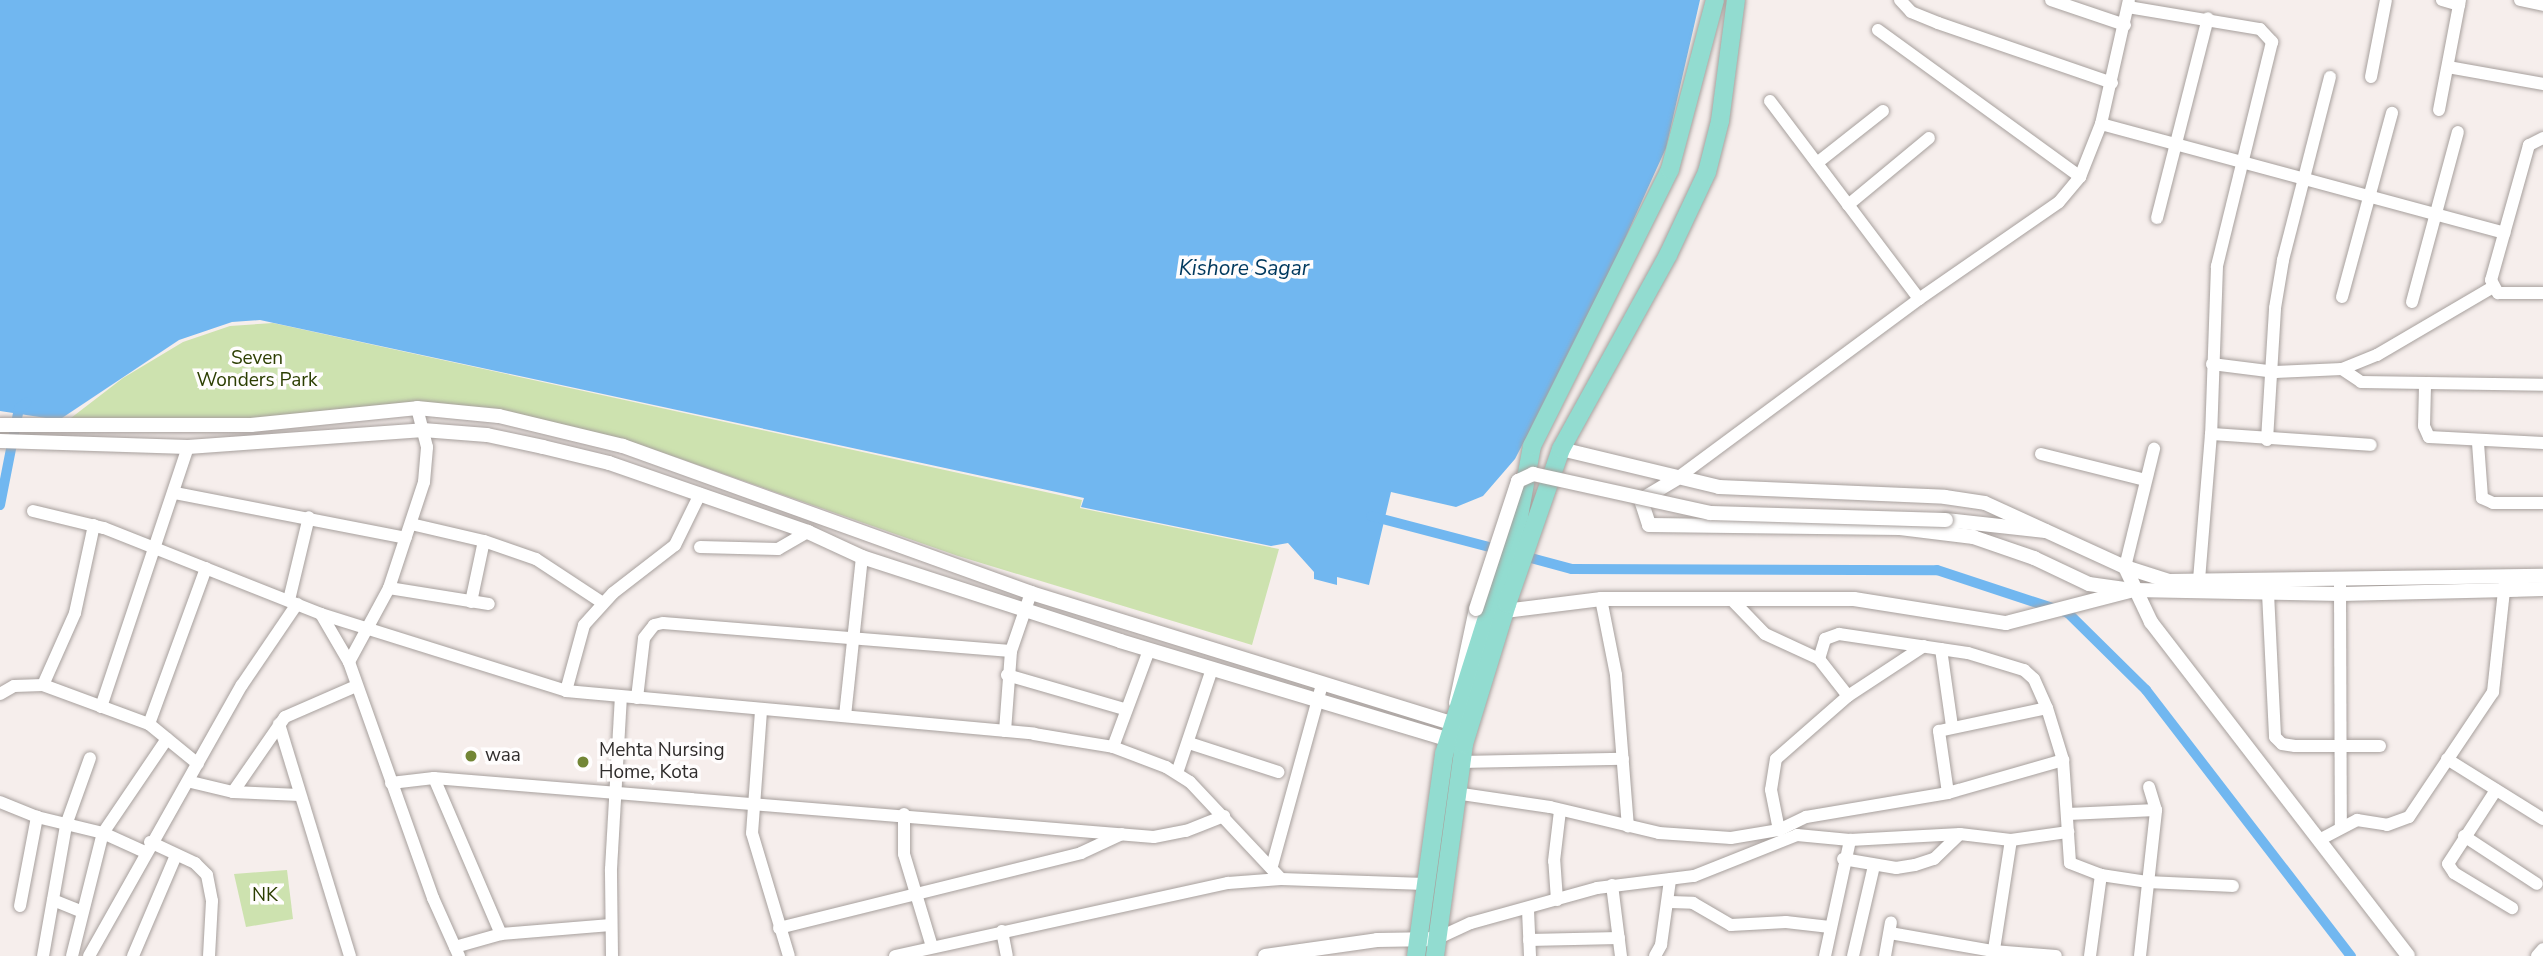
<!DOCTYPE html>
<style>
body{margin:0}
#map{position:relative;width:2543px;height:956px;overflow:hidden;background:#f6eeec;font-family:"Nunito Sans",sans-serif}
div>[style]{position:absolute}
[style*='--x']{left:calc(var(--x)*1px);top:calc(var(--y)*1px);width:calc(var(--w)*1px);rotate:calc(var(--a)*1deg)}
.green>*{inset:0;background:#cde2af}
.water>*{inset:0;background:#71b7f0}
.canal>*{height:10px;margin:-5px;padding:0 5px;transform-origin:5px;border-radius:5px;background:#71b7f0}
.roads{filter:drop-shadow(0 0 2px #a7a09d) drop-shadow(0 0 2px #a7a09d)}
.minor>*{height:12px;margin:-6px;padding:0 6px;transform-origin:6px;border-radius:6px;background:#fff}
.tertiary>*{height:14px;margin:-7px;padding:0 7px;transform-origin:7px;border-radius:7px;background:#fff}
.primary>*{height:18px;margin:-9px;padding:0 9px;transform-origin:9px;border-radius:9px;background:#92dcd0}
.bridges{filter:drop-shadow(0 0 2px #a7a09d) drop-shadow(0 0 2px #a7a09d)}
.tertiary-bridge>*{height:14px;margin:-7px;padding:0 7px;transform-origin:7px;border-radius:7px;background:#fff}
.dots>*{width:19px;height:19px;translate:-50% -50%;box-sizing:border-box;border:4px solid #fffdfd;border-radius:50%}
span{translate:-50% -50%;white-space:nowrap;text-align:center;line-height:1.15;-webkit-text-stroke:7px #fffdfd;paint-order:stroke}
.park-label{font-size:19px;color:#2c3e02}
.poi-label{font-size:19px;color:#302d2c}
.left{translate:0 -50%;text-align:left}
.water-label{font-size:21px;color:#00395e;font-style:italic}
</style>
<div id="map">
<div class="green">
<div style="clip-path:polygon(273px 323px,1082px 500px,1080px 508px,1279px 549px,1252px 645px,958px 556px,638px 444px,483px 409px,418px 403px,260px 418px,67px 421px,123px 378px,183px 342px,230px 326px)"></div>
<div style="clip-path:polygon(287px 870px,293px 919px,246px 927px,234px 874px)"></div>
</div>
<div class="water">
<div style="clip-path:polygon(0 0,1700px 0,1666px 148px,1595px 305px,1515px 459px,1483px 496px,1456px 507px,1391px 492px,1369px 585px,1337px 577px,1337px 585px,1314px 579px,1314px 572px,1288px 543px,1271px 546px,1081px 507px,1084px 498px,260px 320px,232px 322px,179px 340px,59px 420px,0 411px)"></div>
</div>
<div class="canal">
<div style="--x:0;--y:505;--w:99;--a:-78.9"></div>
<div style="--x:19;--y:408;--w:9;--a:-36"></div>
<div style="--x:1371;--y:516;--w:134;--a:14.7"></div>
<div style="--x:1520;--y:555;--w:54;--a:15.1"></div>
<div style="--x:1572;--y:569;--w:365;--a:0.2"></div>
<div style="--x:1937;--y:570;--w:138;--a:18.2"></div>
<div style="--x:2068;--y:613;--w:110;--a:44.6"></div>
<div style="--x:2146;--y:690;--w:336;--a:52.4"></div>
</div>
<div class="roads">
<div class="minor">
<div style="--x:1900;--y:0;--w:16;--a:47"></div>
<div style="--x:1911;--y:12;--w:29;--a:22"></div>
<div style="--x:1938;--y:23;--w:184;--a:19"></div>
<div style="--x:2051;--y:0;--w:78;--a:18.7"></div>
<div style="--x:2442;--y:0;--w:18;--a:16"></div>
<div style="--x:2520;--y:0;--w:24;--a:12"></div>
<div style="--x:2128;--y:7;--w:134;--a:9.5"></div>
<div style="--x:2260;--y:29;--w:18;--a:47"></div>
<div style="--x:2272;--y:42;--w:231;--a:103.8"></div>
<div style="--x:2217;--y:266;--w:168;--a:92"></div>
<div style="--x:2211;--y:434;--w:147;--a:94.7"></div>
<div style="--x:1878;--y:30;--w:250;--a:36"></div>
<div style="--x:2448;--y:67;--w:97;--a:10.1"></div>
<div style="--x:2371;--y:77;--w:78;--a:-79"></div>
<div style="--x:1770;--y:101;--w:248;--a:53"></div>
<div style="--x:2439;--y:110;--w:112;--a:-79.2"></div>
<div style="--x:2101;--y:124;--w:418;--a:15.1"></div>
<div style="--x:2543;--y:138;--w:16;--a:153"></div>
<div style="--x:2529;--y:145;--w:140;--a:105.7"></div>
<div style="--x:2491;--y:280;--w:15;--a:62"></div>
<div style="--x:2498;--y:293;--w:45;--a:0"></div>
<div style="--x:1817;--y:163;--w:84;--a:-38.2"></div>
<div style="--x:1848;--y:205;--w:105;--a:-39.6"></div>
<div style="--x:2157;--y:218;--w:206;--a:-75.7"></div>
<div style="--x:2342;--y:297;--w:191;--a:-74.8"></div>
<div style="--x:2412;--y:302;--w:176;--a:-74.9"></div>
<div style="--x:2212;--y:364;--w:64;--a:7.2"></div>
<div style="--x:2275;--y:372;--w:67;--a:-2.6"></div>
<div style="--x:2342;--y:369;--w:38;--a:-22"></div>
<div style="--x:2377;--y:355;--w:132;--a:-30.4"></div>
<div style="--x:2342;--y:369;--w:23;--a:34"></div>
<div style="--x:2361;--y:382;--w:182;--a:0.9"></div>
<div style="--x:2425;--y:386;--w:40;--a:91.4"></div>
<div style="--x:2424;--y:426;--w:12;--a:66"></div>
<div style="--x:2429;--y:437;--w:114;--a:3"></div>
<div style="--x:2211;--y:434;--w:160;--a:3.9"></div>
<div style="--x:2267;--y:440;--w:132;--a:-86.5"></div>
<div style="--x:2275;--y:308;--w:49;--a:-80.5"></div>
<div style="--x:2283;--y:260;--w:189;--a:-75.6"></div>
<div style="--x:2478;--y:443;--w:55;--a:85.8"></div>
<div style="--x:2482;--y:498;--w:12;--a:24"></div>
<div style="--x:2493;--y:503;--w:50;--a:0"></div>
<div style="--x:2041;--y:454;--w:107;--a:14"></div>
<div style="--x:1676;--y:479;--w:302;--a:-36.5"></div>
<div style="--x:1919;--y:299;--w:170;--a:-34.7"></div>
<div style="--x:2059;--y:202;--w:33;--a:-50"></div>
<div style="--x:2080;--y:177;--w:57;--a:-68.4"></div>
<div style="--x:2101;--y:124;--w:127;--a:-77.3"></div>
<div style="--x:175;--y:493;--w:235;--a:11"></div>
<div style="--x:33;--y:511;--w:73;--a:13.5"></div>
<div style="--x:104;--y:528;--w:233;--a:21.6"></div>
<div style="--x:321;--y:614;--w:257;--a:17.4"></div>
<div style="--x:566;--y:691;--w:470;--a:5.2"></div>
<div style="--x:1034;--y:734;--w:80;--a:9.3"></div>
<div style="--x:1113;--y:747;--w:57;--a:20.7"></div>
<div style="--x:1166;--y:767;--w:28;--a:32"></div>
<div style="--x:1190;--y:782;--w:133;--a:46.8"></div>
<div style="--x:411;--y:524;--w:75;--a:13.1"></div>
<div style="--x:484;--y:541;--w:55;--a:19.1"></div>
<div style="--x:536;--y:559;--w:80;--a:33.3"></div>
<div style="--x:700;--y:547;--w:78;--a:1.5"></div>
<div style="--x:778;--y:549;--w:34;--a:-30"></div>
<div style="--x:2125;--y:567;--w:122;--a:-76.2"></div>
<div style="--x:2340;--y:584;--w:242;--a:89.8"></div>
<div style="--x:389;--y:588;--w:101;--a:9.1"></div>
<div style="--x:2268;--y:593;--w:144;--a:87.2"></div>
<div style="--x:2275;--y:737;--w:10;--a:45"></div>
<div style="--x:2282;--y:744;--w:13;--a:9"></div>
<div style="--x:2295;--y:746;--w:85;--a:0"></div>
<div style="--x:1601;--y:599;--w:77;--a:78.8"></div>
<div style="--x:1616;--y:675;--w:152;--a:85.5"></div>
<div style="--x:289;--y:600;--w:85;--a:-76.5"></div>
<div style="--x:1732;--y:600;--w:47;--a:45.9"></div>
<div style="--x:1765;--y:634;--w:60;--a:24.8"></div>
<div style="--x:1819;--y:659;--w:47;--a:51.9"></div>
<div style="--x:471;--y:602;--w:62;--a:-78"></div>
<div style="--x:321;--y:614;--w:56;--a:59.7"></div>
<div style="--x:349;--y:662;--w:251;--a:70.4"></div>
<div style="--x:433;--y:898;--w:64;--a:65.9"></div>
<div style="--x:1941;--y:649;--w:78;--a:81.9"></div>
<div style="--x:1819;--y:659;--w:21;--a:-73"></div>
<div style="--x:1825;--y:639;--w:15;--a:-20"></div>
<div style="--x:1839;--y:634;--w:130;--a:8.4"></div>
<div style="--x:1968;--y:653;--w:59;--a:16.9"></div>
<div style="--x:2024;--y:670;--w:13;--a:42"></div>
<div style="--x:2034;--y:679;--w:32;--a:66"></div>
<div style="--x:2047;--y:708;--w:54;--a:72.9"></div>
<div style="--x:2063;--y:760;--w:103;--a:86.1"></div>
<div style="--x:2070;--y:863;--w:33;--a:21"></div>
<div style="--x:2101;--y:875;--w:48;--a:8.5"></div>
<div style="--x:2148;--y:882;--w:85;--a:2.7"></div>
<div style="--x:349;--y:662;--w:84;--a:-61.6"></div>
<div style="--x:389;--y:588;--w:112;--a:-71.7"></div>
<div style="--x:424;--y:482;--w:35;--a:-85"></div>
<div style="--x:427;--y:447;--w:40;--a:-104.4"></div>
<div style="--x:1007;--y:675;--w:122;--a:16.2"></div>
<div style="--x:43;--y:685;--w:79;--a:-66"></div>
<div style="--x:75;--y:613;--w:90;--a:-77.8"></div>
<div style="--x:566;--y:691;--w:68;--a:-74.7"></div>
<div style="--x:584;--y:625;--w:43;--a:-47.8"></div>
<div style="--x:613;--y:593;--w:78;--a:-37.7"></div>
<div style="--x:675;--y:545;--w:57;--a:-63.9"></div>
<div style="--x:0;--y:694;--w:16;--a:-30"></div>
<div style="--x:14;--y:686;--w:29;--a:-2"></div>
<div style="--x:43;--y:685;--w:113;--a:20.2"></div>
<div style="--x:149;--y:724;--w:63;--a:39.2"></div>
<div style="--x:637;--y:698;--w:60;--a:-83.3"></div>
<div style="--x:644;--y:638;--w:16;--a:-52"></div>
<div style="--x:654;--y:625;--w:9;--a:-13"></div>
<div style="--x:663;--y:623;--w:349;--a:4.6"></div>
<div style="--x:101;--y:707;--w:274;--a:-71.5"></div>
<div style="--x:761;--y:711;--w:122;--a:94.2"></div>
<div style="--x:752;--y:833;--w:128;--a:73.3"></div>
<div style="--x:845;--y:716;--w:160;--a:-83.9"></div>
<div style="--x:149;--y:724;--w:166;--a:-69.9"></div>
<div style="--x:279;--y:724;--w:243;--a:73"></div>
<div style="--x:1005;--y:731;--w:80;--a:-85.7"></div>
<div style="--x:1011;--y:651;--w:61;--a:-71"></div>
<div style="--x:1189;--y:743;--w:94;--a:18"></div>
<div style="--x:1113;--y:747;--w:103;--a:-69.6"></div>
<div style="--x:2447;--y:759;--w:113;--a:32"></div>
<div style="--x:1460;--y:762;--w:163;--a:-1.1"></div>
<div style="--x:1177;--y:773;--w:110;--a:-71.4"></div>
<div style="--x:434;--y:778;--w:170;--a:66.8"></div>
<div style="--x:191;--y:782;--w:43;--a:13.4"></div>
<div style="--x:233;--y:792;--w:66;--a:2.6"></div>
<div style="--x:391;--y:783;--w:43;--a:-6.6"></div>
<div style="--x:434;--y:778;--w:722;--a:4.68"></div>
<div style="--x:1154;--y:837;--w:33;--a:-11"></div>
<div style="--x:1186;--y:831;--w:41;--a:-21.5"></div>
<div style="--x:2496;--y:790;--w:88;--a:123"></div>
<div style="--x:2448;--y:864;--w:11;--a:56"></div>
<div style="--x:2454;--y:873;--w:68;--a:31.1"></div>
<div style="--x:233;--y:792;--w:91;--a:-55.3"></div>
<div style="--x:285;--y:717;--w:77;--a:-23.6"></div>
<div style="--x:1455;--y:793;--w:96;--a:8.4"></div>
<div style="--x:1550;--y:807;--w:112;--a:13.4"></div>
<div style="--x:1659;--y:833;--w:72;--a:4"></div>
<div style="--x:1731;--y:838;--w:49;--a:-9.5"></div>
<div style="--x:1779;--y:830;--w:30;--a:-26"></div>
<div style="--x:1806;--y:817;--w:144;--a:-9.6"></div>
<div style="--x:1948;--y:793;--w:120;--a:-16"></div>
<div style="--x:1948;--y:793;--w:63;--a:-98.3"></div>
<div style="--x:1939;--y:731;--w:110;--a:-12"></div>
<div style="--x:0;--y:802;--w:40;--a:22"></div>
<div style="--x:37;--y:817;--w:68;--a:13.6"></div>
<div style="--x:103;--y:833;--w:46;--a:24.3"></div>
<div style="--x:904;--y:814;--w:40;--a:90"></div>
<div style="--x:904;--y:854;--w:97;--a:73.2"></div>
<div style="--x:2068;--y:814;--w:88;--a:-2.6"></div>
<div style="--x:1779;--y:830;--w:41;--a:-101.3"></div>
<div style="--x:1771;--y:790;--w:31;--a:-81"></div>
<div style="--x:1776;--y:759;--w:96;--a:-41.2"></div>
<div style="--x:1848;--y:696;--w:91;--a:-33.3"></div>
<div style="--x:2464;--y:836;--w:87;--a:33.3"></div>
<div style="--x:2321;--y:839;--w:41;--a:-27.8"></div>
<div style="--x:2357;--y:820;--w:30;--a:9"></div>
<div style="--x:2387;--y:825;--w:23;--a:-20"></div>
<div style="--x:2409;--y:817;--w:151;--a:-56.1"></div>
<div style="--x:2493;--y:692;--w:112;--a:-83.8"></div>
<div style="--x:150;--y:842;--w:50;--a:25"></div>
<div style="--x:195;--y:863;--w:17;--a:45"></div>
<div style="--x:207;--y:875;--w:26;--a:79"></div>
<div style="--x:212;--y:901;--w:55;--a:93.1"></div>
<div style="--x:1843;--y:859;--w:54;--a:9.6"></div>
<div style="--x:1896;--y:868;--w:19;--a:-9"></div>
<div style="--x:1915;--y:865;--w:20;--a:-18"></div>
<div style="--x:1934;--y:859;--w:36;--a:-44"></div>
<div style="--x:1272;--y:866;--w:188;--a:-74.6"></div>
<div style="--x:1612;--y:885;--w:72;--a:82.8"></div>
<div style="--x:53;--y:900;--w:29;--a:22"></div>
<div style="--x:1557;--y:900;--w:39;--a:-94"></div>
<div style="--x:1554;--y:861;--w:50;--a:-83.2"></div>
<div style="--x:1670;--y:902;--w:23;--a:2"></div>
<div style="--x:1693;--y:903;--w:44;--a:30.1"></div>
<div style="--x:1731;--y:925;--w:55;--a:-3.1"></div>
<div style="--x:1786;--y:922;--w:44;--a:6.5"></div>
<div style="--x:20;--y:906;--w:91;--a:-79.2"></div>
<div style="--x:1528;--y:910;--w:46;--a:87.5"></div>
<div style="--x:779;--y:928;--w:311;--a:-13.9"></div>
<div style="--x:1081;--y:853;--w:45;--a:-24.9"></div>
<div style="--x:1002;--y:931;--w:25;--a:79"></div>
<div style="--x:1890;--y:933;--w:105;--a:9.9"></div>
<div style="--x:1993;--y:951;--w:63;--a:4.5"></div>
<div style="--x:1436;--y:939;--w:38;--a:-25"></div>
<div style="--x:1471;--y:923;--w:131;--a:-15.5"></div>
<div style="--x:1597;--y:888;--w:98;--a:-7.1"></div>
<div style="--x:1694;--y:876;--w:111;--a:-21.7"></div>
<div style="--x:1797;--y:835;--w:53;--a:5.4"></div>
<div style="--x:1850;--y:840;--w:110;--a:-3.1"></div>
<div style="--x:1960;--y:834;--w:51;--a:6.7"></div>
<div style="--x:2011;--y:840;--w:58;--a:-8"></div>
<div style="--x:1529;--y:940;--w:90;--a:-1.3"></div>
<div style="--x:455;--y:947;--w:48;--a:-15.8"></div>
<div style="--x:501;--y:934;--w:110;--a:-4.7"></div>
<div style="--x:43;--y:956;--w:133;--a:-80"></div>
<div style="--x:66;--y:825;--w:71;--a:-70.3"></div>
<div style="--x:72;--y:956;--w:127;--a:-75.9"></div>
<div style="--x:103;--y:833;--w:114;--a:-55.8"></div>
<div style="--x:89;--y:956;--w:311;--a:-60.6"></div>
<div style="--x:242;--y:685;--w:98;--a:-55.8"></div>
<div style="--x:133;--y:956;--w:110;--a:-66.9"></div>
<div style="--x:612;--y:956;--w:87;--a:-90.7"></div>
<div style="--x:611;--y:869;--w:172;--a:-86.7"></div>
<div style="--x:895;--y:956;--w:341;--a:-12.4"></div>
<div style="--x:1228;--y:883;--w:53;--a:-4.3"></div>
<div style="--x:1281;--y:879;--w:144;--a:2"></div>
<div style="--x:1655;--y:956;--w:13;--a:-61"></div>
<div style="--x:1661;--y:945;--w:66;--a:-82.1"></div>
<div style="--x:1825;--y:956;--w:119;--a:-77.8"></div>
<div style="--x:1853;--y:956;--w:92;--a:-76.9"></div>
<div style="--x:1885;--y:956;--w:34;--a:-80"></div>
<div style="--x:1993;--y:956;--w:117;--a:-81.2"></div>
<div style="--x:2090;--y:956;--w:82;--a:-82.3"></div>
<div style="--x:2140;--y:956;--w:147;--a:-83.7"></div>
<div style="--x:2156;--y:810;--w:24;--a:-107"></div>
<div style="--x:2537;--y:956;--w:9;--a:-49"></div>
</div>
<div class="tertiary">
<div style="--x:0;--y:425;--w:251;--a:0"></div>
<div style="--x:251;--y:425;--w:167;--a:-5.8"></div>
<div style="--x:417;--y:408;--w:82;--a:5.6"></div>
<div style="--x:499;--y:416;--w:128;--a:13.6"></div>
<div style="--x:623;--y:446;--w:434;--a:19.8"></div>
<div style="--x:1031;--y:593;--w:453;--a:17.2"></div>
<div style="--x:0;--y:441;--w:188;--a:1.8"></div>
<div style="--x:188;--y:447;--w:236;--a:-4.1"></div>
<div style="--x:423;--y:430;--w:64;--a:4.5"></div>
<div style="--x:487;--y:435;--w:57;--a:12.1"></div>
<div style="--x:543;--y:447;--w:68;--a:13.6"></div>
<div style="--x:609;--y:463;--w:211;--a:19.1"></div>
<div style="--x:808;--y:532;--w:60;--a:24.8"></div>
<div style="--x:862;--y:557;--w:271;--a:18"></div>
<div style="--x:1120;--y:641;--w:354;--a:16.7"></div>
<div style="--x:1561;--y:449;--w:163;--a:13.5"></div>
<div style="--x:1719;--y:487;--w:226;--a:2.5"></div>
<div style="--x:1945;--y:497;--w:40;--a:8.5"></div>
<div style="--x:1985;--y:503;--w:154;--a:24.6"></div>
<div style="--x:2125;--y:567;--w:46;--a:17.7"></div>
<div style="--x:2169;--y:581;--w:374;--a:-0.8"></div>
<div style="--x:1676;--y:479;--w:41;--a:149"></div>
<div style="--x:1641;--y:500;--w:26;--a:72"></div>
<div style="--x:1649;--y:525;--w:251;--a:0.7"></div>
<div style="--x:1900;--y:528;--w:74;--a:7"></div>
<div style="--x:1973;--y:537;--w:65;--a:19"></div>
<div style="--x:2034;--y:558;--w:61;--a:25.3"></div>
<div style="--x:2089;--y:584;--w:34;--a:8"></div>
<div style="--x:1946;--y:520;--w:100;--a:6.3"></div>
<div style="--x:2125;--y:567;--w:61;--a:64.7"></div>
<div style="--x:2151;--y:622;--w:421;--a:52.4"></div>
<div style="--x:1505;--y:611;--w:97;--a:-7.1"></div>
<div style="--x:1601;--y:599;--w:253;--a:0"></div>
<div style="--x:1854;--y:599;--w:154;--a:9"></div>
<div style="--x:2006;--y:623;--w:132;--a:-14.5"></div>
<div style="--x:2134;--y:590;--w:207;--a:1.1"></div>
<div style="--x:2341;--y:594;--w:202;--a:-1.4"></div>
<div style="--x:1456;--y:703;--w:96;--a:-78"></div>
<div style="--x:1265;--y:956;--w:113;--a:-8.1"></div>
<div style="--x:1377;--y:940;--w:59;--a:-1"></div>
</div>
<div class="primary">
<div style="--x:1416;--y:956;--w:204;--a:-82.1"></div>
<div style="--x:1444;--y:754;--w:250;--a:-72.5"></div>
<div style="--x:1519;--y:516;--w:71;--a:-79.5"></div>
<div style="--x:1532;--y:446;--w:309;--a:-63.5"></div>
<div style="--x:1670;--y:169;--w:175;--a:-75.1"></div>
<div style="--x:1435;--y:956;--w:214;--a:-82.2"></div>
<div style="--x:1464;--y:744;--w:146;--a:-72.9"></div>
<div style="--x:1507;--y:604;--w:164;--a:-70.8"></div>
<div style="--x:1561;--y:449;--w:222;--a:-61.1"></div>
<div style="--x:1668;--y:255;--w:92;--a:-64.8"></div>
<div style="--x:1707;--y:172;--w:53;--a:-75.7"></div>
<div style="--x:1720;--y:121;--w:122;--a:-82.5"></div>
</div>
</div>
<div class="bridges">
<div class="tertiary-bridge">
<div style="--x:1476;--y:609;--w:135;--a:-71.8"></div>
<div style="--x:1518;--y:481;--w:17;--a:-25"></div>
<div style="--x:1533;--y:474;--w:181;--a:12.4"></div>
<div style="--x:1710;--y:513;--w:236;--a:1.7"></div>
</div>
</div>
<div class="dots">
<div style="left:471px;top:756px;background:#738636"></div>
<div style="left:583px;top:762px;background:#738636"></div>
</div>
<div class="park-label">
<span style="left:257px;top:370px">Seven<br>Wonders Park</span>
<span style="left:265px;top:896px">NK</span>
</div>
<div class="poi-label">
<span class="left" style="left:599px;top:762px">Mehta Nursing<br>Home, Kota</span>
<span class="left" style="left:485px;top:756px">waa</span>
</div>
<div class="water-label">
<span style="left:1244px;top:268px">Kishore Sagar</span>
</div>
</div>
